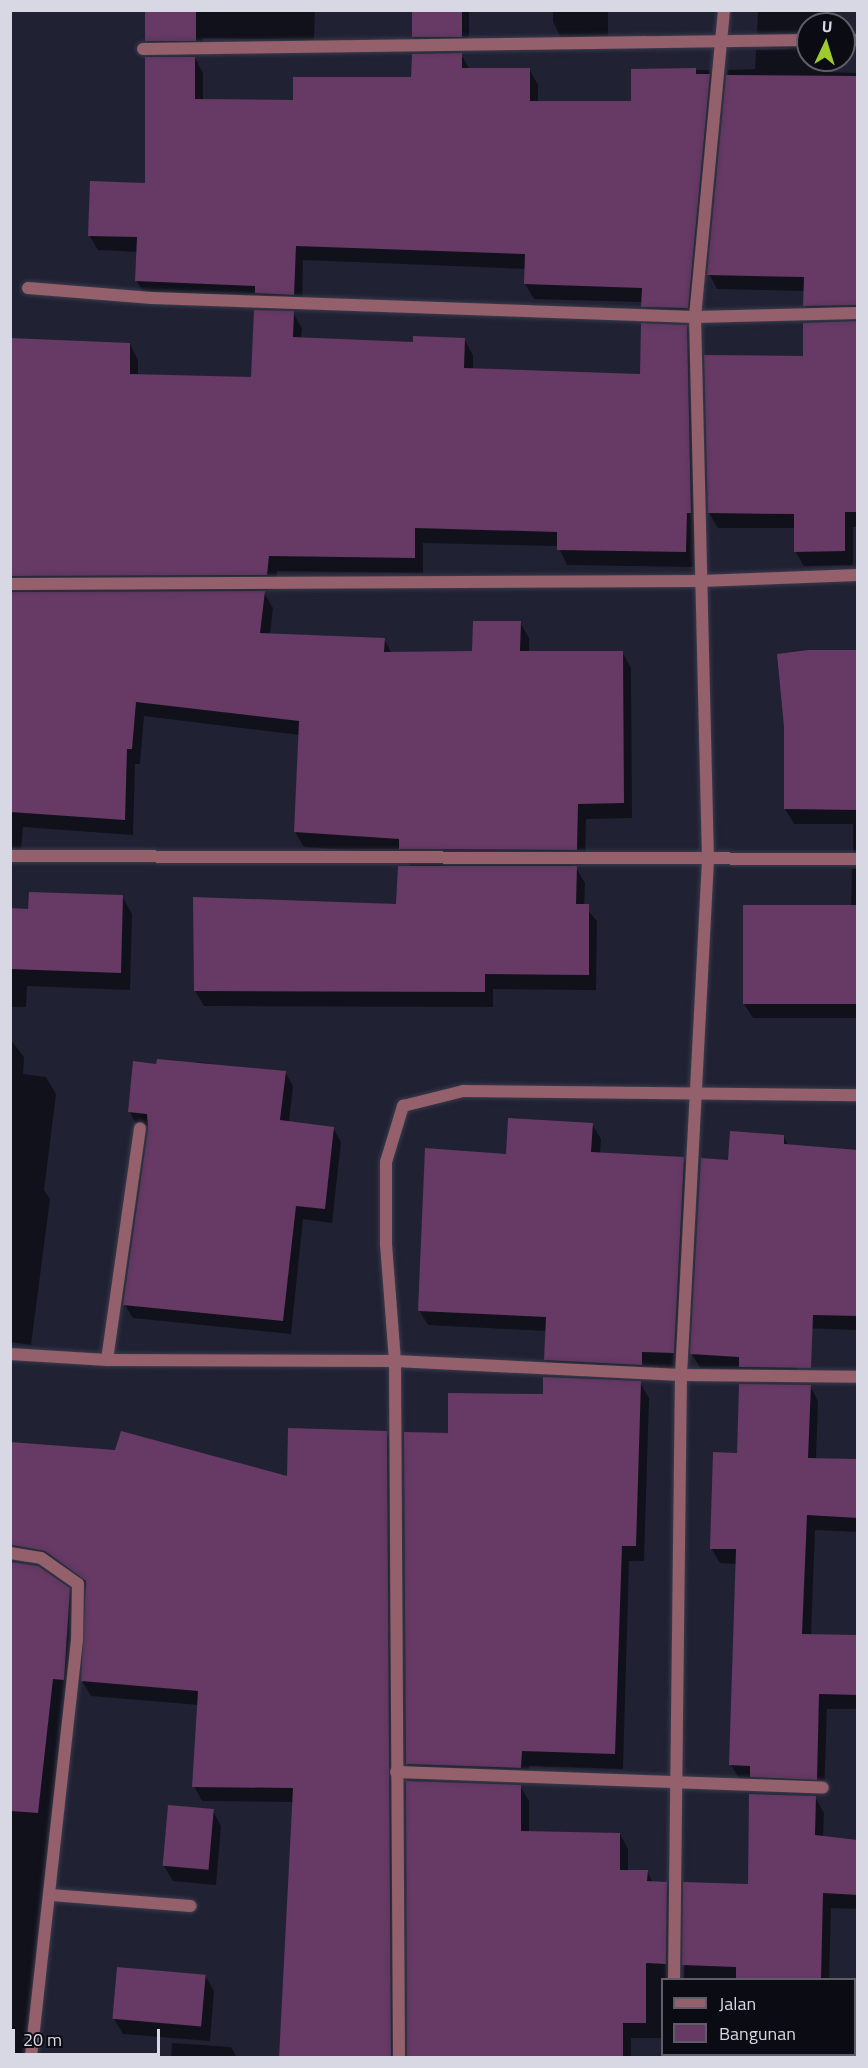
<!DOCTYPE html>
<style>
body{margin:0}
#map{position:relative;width:868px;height:2068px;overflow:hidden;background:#202133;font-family:"Titillium Web",sans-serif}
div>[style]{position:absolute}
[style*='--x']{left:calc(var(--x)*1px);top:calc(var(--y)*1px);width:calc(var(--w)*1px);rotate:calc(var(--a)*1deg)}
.shadow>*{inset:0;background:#0007}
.building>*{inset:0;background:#673965;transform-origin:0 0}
.roads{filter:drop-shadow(0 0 2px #3a3b4c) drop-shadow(0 0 2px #3a3b4c)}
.lane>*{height:12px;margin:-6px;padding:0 6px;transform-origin:6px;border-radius:6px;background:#93606b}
.street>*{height:12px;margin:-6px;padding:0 6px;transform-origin:6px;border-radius:6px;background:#93606b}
span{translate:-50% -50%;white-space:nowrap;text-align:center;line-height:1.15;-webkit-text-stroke:6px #0b0c13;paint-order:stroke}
.frame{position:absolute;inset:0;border:12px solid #d7d8e4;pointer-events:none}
.legend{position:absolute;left:661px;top:1978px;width:195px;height:78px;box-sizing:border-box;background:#0b0c13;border:2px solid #5d5e67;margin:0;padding:8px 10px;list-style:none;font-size:18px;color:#d7d8e4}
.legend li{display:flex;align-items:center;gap:12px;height:30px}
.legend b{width:30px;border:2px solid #5d5e67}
.north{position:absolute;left:796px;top:12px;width:60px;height:60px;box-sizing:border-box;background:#0b0c13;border:2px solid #5d5e67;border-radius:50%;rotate:4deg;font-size:16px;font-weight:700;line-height:24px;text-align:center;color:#d7d8e4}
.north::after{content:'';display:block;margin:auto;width:21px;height:27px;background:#9eca2e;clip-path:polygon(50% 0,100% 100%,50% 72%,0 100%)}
.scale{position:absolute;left:12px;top:2029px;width:148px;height:27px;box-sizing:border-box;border:3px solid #d7d8e4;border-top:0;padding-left:8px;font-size:18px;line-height:21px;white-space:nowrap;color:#d7d8e4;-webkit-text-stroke:4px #0b0c13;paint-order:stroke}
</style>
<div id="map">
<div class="shadow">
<div style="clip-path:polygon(146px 10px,315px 10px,314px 40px,203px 38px,203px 54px,155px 55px,146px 40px)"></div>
<div style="clip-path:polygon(414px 10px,469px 10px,469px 51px,422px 51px,413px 37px)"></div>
<div style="clip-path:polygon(553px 10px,608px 10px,608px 36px,561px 37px,553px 22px)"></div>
<div style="clip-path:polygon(758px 10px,832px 10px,831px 24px,808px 24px,808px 60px,828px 60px,828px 72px,858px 73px,858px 319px,813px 320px,805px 306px,805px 291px,717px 289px,709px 274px,728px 70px,755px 69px,756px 50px,799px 49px,765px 47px,757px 32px)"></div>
<div style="clip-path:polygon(461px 54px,470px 70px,530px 70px,538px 85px,538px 102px,632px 103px,632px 70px,709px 70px,718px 84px,695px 323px,651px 321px,643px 302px,534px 299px,525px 284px,526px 269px,303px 260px,302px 309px,145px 295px,136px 280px,137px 252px,98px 250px,89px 235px,146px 185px,195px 58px,203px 73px,203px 100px,295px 101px,413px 79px)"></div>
<div style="clip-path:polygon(293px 313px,302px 328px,301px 339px,415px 343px,464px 339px,473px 355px,473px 370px,641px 376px,686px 326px,695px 342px,694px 567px,567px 565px,558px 546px,423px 543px,423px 573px,277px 571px,275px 590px,262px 590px,273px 608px,270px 634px,384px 639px,392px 654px,474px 653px,520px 622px,529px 638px,529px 653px,622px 652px,631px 668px,632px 818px,586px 819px,585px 865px,574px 865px,585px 883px,584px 906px,597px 921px,596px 990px,493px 989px,493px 1007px,204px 1006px,195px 991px,397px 906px,411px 867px,403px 854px,304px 847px,295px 832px,300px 735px,144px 716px,140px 764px,135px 764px,133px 835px,23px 827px,21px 849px,10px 848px,10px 580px,22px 594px,10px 574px,130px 344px,138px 360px,138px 375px,252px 379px)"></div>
<div style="clip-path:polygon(858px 323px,858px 527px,853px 527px,853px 565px,804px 566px,795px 551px,795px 528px,718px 528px,709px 513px,804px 358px)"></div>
<div style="clip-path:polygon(858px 651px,858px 859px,853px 850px,853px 824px,794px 824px,785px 809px,785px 727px)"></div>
<div style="clip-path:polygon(858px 868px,858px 1018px,753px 1018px,744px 1004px,851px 907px,852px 869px)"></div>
<div style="clip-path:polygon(122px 896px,132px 914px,130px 990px,27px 986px,26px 1007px,10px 1007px,10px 909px,30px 910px)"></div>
<div style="clip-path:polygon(10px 1039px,24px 1057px,23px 1074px,46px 1077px,56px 1094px,44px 1190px,50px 1199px,31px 1345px,10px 1342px)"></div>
<div style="clip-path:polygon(196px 1062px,285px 1072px,293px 1086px,289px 1122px,333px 1128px,341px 1142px,332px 1223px,303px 1219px,291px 1334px,133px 1318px,125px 1305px,150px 1127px,137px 1125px,129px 1111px,158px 1065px,196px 1065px)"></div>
<div style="clip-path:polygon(592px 1124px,601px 1139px,600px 1154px,683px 1159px,692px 1174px,682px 1368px,650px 1366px,650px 1379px,554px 1375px,545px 1360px,547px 1331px,428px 1325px,419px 1310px,507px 1155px)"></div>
<div style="clip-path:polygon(783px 1136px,789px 1146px,858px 1151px,858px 1330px,799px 1328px,797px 1382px,743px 1370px,700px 1368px,692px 1354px,729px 1161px)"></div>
<div style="clip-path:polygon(640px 1383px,649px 1398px,644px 1561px,629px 1561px,623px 1769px,529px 1766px,529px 1783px,416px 1779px,407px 1764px,449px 1435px,544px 1395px)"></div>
<div style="clip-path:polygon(810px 1386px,818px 1401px,816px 1459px,858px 1461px,858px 1532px,815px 1530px,811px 1635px,858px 1637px,858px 1709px,827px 1709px,824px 1794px,760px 1792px,754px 1780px,740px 1780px,731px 1765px,737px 1564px,720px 1563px,711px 1548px,739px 1455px)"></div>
<div style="clip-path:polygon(386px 1433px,395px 1448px,398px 2058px,293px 2058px,294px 1802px,202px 1801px,194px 1786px,199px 1705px,91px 1696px,82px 1681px,86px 1588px,55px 1566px,22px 1560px,14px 1545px,10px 1443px,288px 1478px)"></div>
<div style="clip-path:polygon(12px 1563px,69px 1589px,81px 1611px,76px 1701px,64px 1700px,24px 2058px,10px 2058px)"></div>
<div style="clip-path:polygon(520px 1786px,529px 1801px,529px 1833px,620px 1834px,628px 1849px,628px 1871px,647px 1871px,653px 1883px,666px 1883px,675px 1898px,674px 1980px,662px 1980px,662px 2038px,631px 2038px,631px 2058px,409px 2058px)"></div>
<div style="clip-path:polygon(815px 1797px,824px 1813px,823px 1837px,858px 1840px,858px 1909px,831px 1908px,829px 1980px,684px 1980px,685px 1883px,749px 1885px)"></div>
<div style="clip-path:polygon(213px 1811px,221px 1826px,216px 1885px,173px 1881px,164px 1866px)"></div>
<div style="clip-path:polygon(205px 1976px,214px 1991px,210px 2041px,123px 2034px,114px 2019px)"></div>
<div style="clip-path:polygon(172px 2043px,231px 2047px,237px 2058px,171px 2058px)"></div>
<div style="clip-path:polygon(854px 2046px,858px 2058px,718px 2058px,854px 2054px)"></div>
</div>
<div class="building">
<div style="left:145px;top:10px;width:51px;height:31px"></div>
<div style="left:412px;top:10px;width:50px;height:27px"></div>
<div style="clip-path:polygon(462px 53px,462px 68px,530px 68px,530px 101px,631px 101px,631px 69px,696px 68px,696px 74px,710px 74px,688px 308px,641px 307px,642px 288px,524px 284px,525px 254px,296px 246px,294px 295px,255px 293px,255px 286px,135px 281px,137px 237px,88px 236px,90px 181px,145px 183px,145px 57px,195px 57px,195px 99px,293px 100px,293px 77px,411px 77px,412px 54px)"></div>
<div style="clip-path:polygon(726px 75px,858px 76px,858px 305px,803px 306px,804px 277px,707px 275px)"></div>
<div style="clip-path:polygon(254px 310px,294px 311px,293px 337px,413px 342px,413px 336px,465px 338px,464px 368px,640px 374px,641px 323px,687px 325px,691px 513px,687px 513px,686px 552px,557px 550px,557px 532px,415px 528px,415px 558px,269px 556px,267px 575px,10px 576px,10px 338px,130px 343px,130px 374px,251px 377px)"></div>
<div style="clip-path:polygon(858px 321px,858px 512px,845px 512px,845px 551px,794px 552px,794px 514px,708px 513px,704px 355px,803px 356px,803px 323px)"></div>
<div style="clip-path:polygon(265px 591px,260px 633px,385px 638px,384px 652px,472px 651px,473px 621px,521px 621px,520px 651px,623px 651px,624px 803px,578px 804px,577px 850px,399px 849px,399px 839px,294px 832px,299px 721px,136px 702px,132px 749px,127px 749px,125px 820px,10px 812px,10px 592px)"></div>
<div style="clip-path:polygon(808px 650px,858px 650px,858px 810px,784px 809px,784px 727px,777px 654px)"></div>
<div style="clip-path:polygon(398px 866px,577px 866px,576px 904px,589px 904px,589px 975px,485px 974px,485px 992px,194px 991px,193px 897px,396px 904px)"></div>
<div style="clip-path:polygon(29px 892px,123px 895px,121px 973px,10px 969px,10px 908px,28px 909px)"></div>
<div style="left:743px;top:905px;width:115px;height:99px"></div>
<div style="clip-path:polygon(157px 1059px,286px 1071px,280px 1120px,334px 1127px,325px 1209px,296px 1206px,283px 1321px,123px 1305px,148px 1129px,147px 1114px,128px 1112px,133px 1061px,156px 1064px)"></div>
<div style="clip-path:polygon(508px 1118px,593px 1123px,591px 1152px,684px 1157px,674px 1353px,642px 1352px,642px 1365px,544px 1360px,546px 1317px,418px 1311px,425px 1148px,506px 1154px)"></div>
<div style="clip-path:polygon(730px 1131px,784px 1135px,784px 1144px,858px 1150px,858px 1316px,813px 1315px,811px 1368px,739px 1367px,739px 1357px,690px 1354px,701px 1158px,728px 1160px)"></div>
<div style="clip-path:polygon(543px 1377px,641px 1381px,636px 1546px,622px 1546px,615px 1754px,522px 1751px,521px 1768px,406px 1764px,404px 1432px,448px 1433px,448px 1393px,543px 1394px)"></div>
<div style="clip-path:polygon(739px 1384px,811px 1385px,808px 1458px,858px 1459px,858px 1518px,807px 1515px,802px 1634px,858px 1635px,858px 1695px,819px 1694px,817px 1780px,750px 1777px,750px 1766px,729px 1765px,736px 1549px,710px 1549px,713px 1452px,737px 1453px)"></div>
<div style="clip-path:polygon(288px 1428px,387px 1431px,391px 2058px,279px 2058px,293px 1788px,192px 1787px,198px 1691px,81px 1681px,86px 1581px,45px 1551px,12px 1545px,10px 1442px,115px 1450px,121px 1431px,287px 1476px)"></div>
<div style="clip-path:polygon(11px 1562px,38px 1566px,70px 1588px,64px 1680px,53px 1679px,38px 1813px,11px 1811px)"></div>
<div style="clip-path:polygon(406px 1781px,521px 1785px,521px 1831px,620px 1833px,620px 1870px,648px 1870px,647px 1881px,667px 1882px,666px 1964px,646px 1963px,646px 2023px,623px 2023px,623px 2058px,407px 2058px)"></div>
<div style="clip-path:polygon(749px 1794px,816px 1796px,815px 1835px,858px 1840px,858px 1895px,823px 1893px,821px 1980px,736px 1980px,736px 1967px,682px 1965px,683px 1882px,748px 1884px)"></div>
<div style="left:168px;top:1805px;width:46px;height:61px;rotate:5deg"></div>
<div style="left:117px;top:1967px;width:89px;height:52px;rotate:5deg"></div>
</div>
<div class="roads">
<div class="lane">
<div style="--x:51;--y:1895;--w:140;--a:4.5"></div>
</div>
<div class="street">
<div style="--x:844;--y:40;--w:14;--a:0"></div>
<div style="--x:143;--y:49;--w:665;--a:-0.78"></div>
<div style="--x:28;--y:288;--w:124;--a:4.6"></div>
<div style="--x:152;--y:298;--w:543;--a:2"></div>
<div style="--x:695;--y:317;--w:163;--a:-1.4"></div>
<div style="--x:10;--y:584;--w:691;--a:-0.25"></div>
<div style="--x:701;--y:581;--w:157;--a:-2.2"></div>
<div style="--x:10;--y:856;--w:848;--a:0.2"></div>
<div style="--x:10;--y:1354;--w:97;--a:3.5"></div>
<div style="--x:107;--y:1360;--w:288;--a:0.2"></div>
<div style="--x:395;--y:1361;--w:286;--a:2.8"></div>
<div style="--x:681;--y:1375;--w:177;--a:0.6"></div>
<div style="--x:107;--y:1360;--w:234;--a:-81.9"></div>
<div style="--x:10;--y:1553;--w:31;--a:9"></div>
<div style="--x:41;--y:1558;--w:45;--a:35.1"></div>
<div style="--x:78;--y:1584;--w:56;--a:91"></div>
<div style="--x:77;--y:1640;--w:421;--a:96.3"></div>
<div style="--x:396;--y:1772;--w:427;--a:2.1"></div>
<div style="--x:674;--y:1980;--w:605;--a:-89.34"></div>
<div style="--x:681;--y:1375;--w:516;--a:-87"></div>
<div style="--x:708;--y:860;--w:543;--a:-91.37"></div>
<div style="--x:695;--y:317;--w:308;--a:-84.6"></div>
<div style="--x:399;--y:2058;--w:697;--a:-90.33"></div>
<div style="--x:395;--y:1361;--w:118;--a:-94.4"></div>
<div style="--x:386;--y:1243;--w:81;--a:-90"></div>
<div style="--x:386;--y:1162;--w:59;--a:-73.1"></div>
<div style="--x:403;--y:1106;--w:62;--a:-14"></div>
<div style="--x:463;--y:1091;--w:395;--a:0.6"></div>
<div style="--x:673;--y:2058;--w:4;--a:-90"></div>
</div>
</div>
<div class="frame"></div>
<ul class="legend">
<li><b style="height:8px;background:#93606b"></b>Jalan</li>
<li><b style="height:16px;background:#673965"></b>Bangunan</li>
</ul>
<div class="north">U</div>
<div class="scale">20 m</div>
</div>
